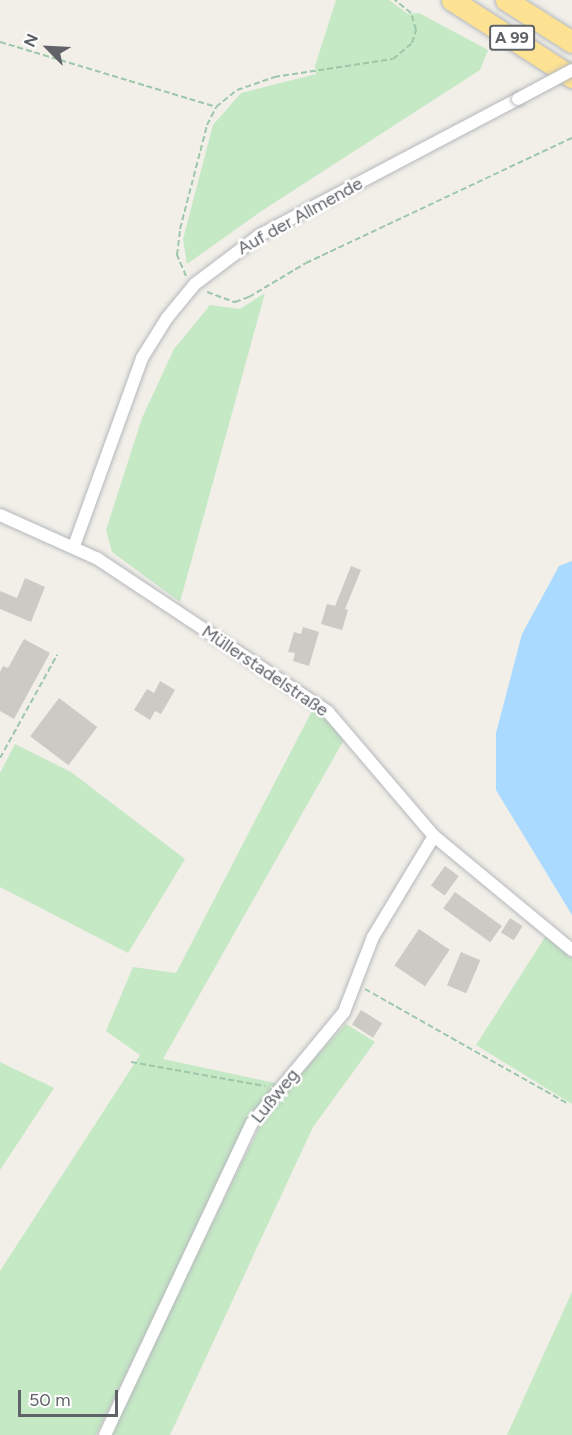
<!DOCTYPE html>
<meta charset="utf-8">
<style>
body{margin:0}
#map{position:relative;width:572px;height:1435px;overflow:hidden;background:#f1efe8;font-family:Figtree,sans-serif}
div>[style]{position:absolute}
[style*='--x']{left:calc(var(--x)*1px);top:calc(var(--y)*1px);width:calc(var(--w)*1px);rotate:calc(var(--a)*1deg)}
.green>*{inset:0;background:#c5e8c5}
.water>*{inset:0;background:#aadaff}
.building>*{inset:0;background:#cccac5;transform-origin:0 0}
.path>*{height:2px;margin-top:-1px;transform-origin:0;background:repeating-linear-gradient(90deg,#9cc7a9 0 6px,transparent 0 9px)}
.roads{filter:drop-shadow(0 0 2px #b5b8bc) drop-shadow(0 0 2px #b5b8bc)}
.minor>*{height:12px;margin:-6px;padding:0 6px;transform-origin:6px;border-radius:6px;background:#fff}
.motorway>*{height:21px;margin:-10.5px;padding:0 10.5px;transform-origin:10.5px;border-radius:10.5px;background:#fde293}
.bridges{filter:drop-shadow(0 0 2px #b5b8bc) drop-shadow(0 0 2px #b5b8bc)}
.minor-bridge>*{height:12px;margin:-6px;padding:0 6px;transform-origin:6px;border-radius:6px;background:#fff}
span{translate:-50% -50%;white-space:nowrap;text-align:center;line-height:1.15;-webkit-text-stroke:5px #fff;paint-order:stroke}
.shield-label span{padding:2px 4px;background:#fff;border:2px solid;border-radius:4px;-webkit-text-stroke-width:0}
.shield-label{font-size:16px;color:#5f6368;font-weight:700}
.street-label{font-size:18px;color:#5f6368}
.north{position:absolute;left:18px;top:18px;width:60px;height:60px;-webkit-text-stroke:4px #fff;paint-order:stroke;rotate:294deg;font-size:16px;font-weight:700;line-height:24px;text-align:center;color:#5f6368}
.north::after{content:'';display:block;margin:auto;width:21px;height:27px;background:#5f6368;clip-path:polygon(50% 0,100% 100%,50% 72%,0 100%)}
.scale{position:absolute;left:18px;top:1390px;width:100px;height:27px;box-sizing:border-box;border:3px solid #5f6368;border-top:0;padding-left:8px;font-size:18px;line-height:21px;white-space:nowrap;color:#5f6368;-webkit-text-stroke:4px #fff;paint-order:stroke}
</style>
<div id="map">
<div class="green">
<div style="clip-path:polygon(336px 0,389px 0,408px 14px,419px 13px,488px 50px,480px 70px,263px 210px,187px 264px,183px 239px,213px 125px,241px 93px,316px 74px,315px 66px)"></div>
<div style="clip-path:polygon(265px 293px,180px 602px,112px 552px,106px 530px,142px 418px,174px 349px,210px 305px,240px 309px)"></div>
<div style="clip-path:polygon(315px 705px,345px 738px,163px 1059px,279px 1084px,249px 1124px,96px 1435px,0 1435px,0 1271px,140px 1055px,106px 1031px,133px 967px,176px 973px)"></div>
<div style="clip-path:polygon(15px 744px,71px 772px,185px 859px,128px 953px,0 887px,0 773px)"></div>
<div style="clip-path:polygon(547px 934px,572px 956px,572px 1104px,476px 1045px)"></div>
<div style="clip-path:polygon(346px 1024px,375px 1042px,313px 1127px,170px 1435px,109px 1435px,268px 1109px)"></div>
<div style="clip-path:polygon(0 1062px,54px 1088px,0 1170px)"></div>
<div style="clip-path:polygon(572px 1292px,572px 1435px,507px 1435px)"></div>
</div>
<div class="water">
<div style="clip-path:polygon(572px 561px,572px 915px,496px 790px,496px 733px,522px 634px,559px 566px)"></div>
</div>
<div class="building">
<div style="clip-path:polygon(351px 566px,361px 570px,345px 609px,348px 610px,342px 630px,321px 624px,327px 604px,335px 606px)"></div>
<div style="clip-path:polygon(25px 578px,45px 587px,31px 622px,0 609px,0 591px,17px 598px)"></div>
<div style="clip-path:polygon(303px 627px,319px 632px,309px 666px,293px 661px,295px 653px,288px 652px,294px 632px,301px 634px)"></div>
<div style="clip-path:polygon(24px 639px,50px 653px,14px 719px,0 711px,0 672px,3px 666px,8px 668px)"></div>
<div style="clip-path:polygon(160px 681px,175px 690px,161px 714px,155px 711px,150px 720px,134px 710px,147px 689px,154px 693px)"></div>
<div style="left:59px;top:698px;width:48px;height:48px;rotate:37deg"></div>
<div style="left:445px;top:866px;width:17px;height:24px;rotate:36deg"></div>
<div style="left:455px;top:892px;width:58px;height:20px;rotate:36deg"></div>
<div style="left:510px;top:918px;width:15px;height:17px;rotate:32deg"></div>
<div style="left:419px;top:929px;width:37px;height:44px;rotate:34deg"></div>
<div style="left:461px;top:952px;width:21px;height:36px;rotate:23deg"></div>
<div style="left:361px;top:1010px;width:25px;height:17px;rotate:32deg"></div>
</div>
<div class="path">
<div style="--x:0;--y:42;--w:226;--a:16.7"></div>
<div style="--x:186;--y:276;--w:23;--a:-113"></div>
<div style="--x:177;--y:255;--w:26;--a:-83"></div>
<div style="--x:180;--y:229;--w:107;--a:-75.4"></div>
<div style="--x:207;--y:125;--w:20;--a:-63"></div>
<div style="--x:216;--y:107;--w:27;--a:-39"></div>
<div style="--x:237;--y:90;--w:39;--a:-19"></div>
<div style="--x:274;--y:77;--w:120;--a:-8.6"></div>
<div style="--x:393;--y:59;--w:25;--a:-40"></div>
<div style="--x:412;--y:43;--w:14;--a:-73"></div>
<div style="--x:416;--y:30;--w:18;--a:-106"></div>
<div style="--x:411;--y:13;--w:21;--a:-141"></div>
<div style="--x:207;--y:292;--w:30;--a:20"></div>
<div style="--x:235;--y:302;--w:15;--a:-20"></div>
<div style="--x:249;--y:297;--w:66;--a:-30.8"></div>
<div style="--x:306;--y:263;--w:294;--a:-25.2"></div>
<div style="--x:0;--y:758;--w:118;--a:-61"></div>
<div style="--x:365;--y:989;--w:233;--a:29.5"></div>
<div style="--x:131;--y:1062;--w:136;--a:10.2"></div>
</div>
<div class="roads">
<div class="minor">
<div style="--x:0;--y:515;--w:107;--a:24.2"></div>
<div style="--x:98;--y:559;--w:276;--a:33.6"></div>
<div style="--x:328;--y:712;--w:163;--a:49.5"></div>
<div style="--x:434;--y:836;--w:179;--a:39.6"></div>
<div style="--x:74;--y:546;--w:200;--a:-70.1"></div>
<div style="--x:142;--y:358;--w:47;--a:-58"></div>
<div style="--x:167;--y:318;--w:44;--a:-50.5"></div>
<div style="--x:195;--y:284;--w:81;--a:-37"></div>
<div style="--x:260;--y:235;--w:292;--a:-27.8"></div>
<div style="--x:105;--y:1435;--w:345;--a:-64.8"></div>
<div style="--x:252;--y:1123;--w:144;--a:-50.3"></div>
<div style="--x:344;--y:1012;--w:80;--a:-68.9"></div>
<div style="--x:373;--y:937;--w:118;--a:-58.9"></div>
</div>
<div class="motorway">
<div style="--x:452;--y:0;--w:143;--a:32.7"></div>
<div style="--x:506;--y:0;--w:78;--a:32.5"></div>
</div>
</div>
<div class="bridges">
<div class="minor-bridge">
<div style="--x:518;--y:99;--w:61;--a:-28.2"></div>
</div>
</div>
<div class="shield-label">
<span style="left:512px;top:38px">A 99</span>
</div>
<div class="street-label">
<span style="left:300px;top:216px;rotate:-29deg">Auf der Allmende</span>
<span style="left:265px;top:671px;rotate:34deg">Müllerstadelstraße</span>
<span style="left:275px;top:1096px;rotate:-51deg">Lußweg</span>
</div>
<div class="north">N</div>
<div class="scale">50 m</div>
</div>
